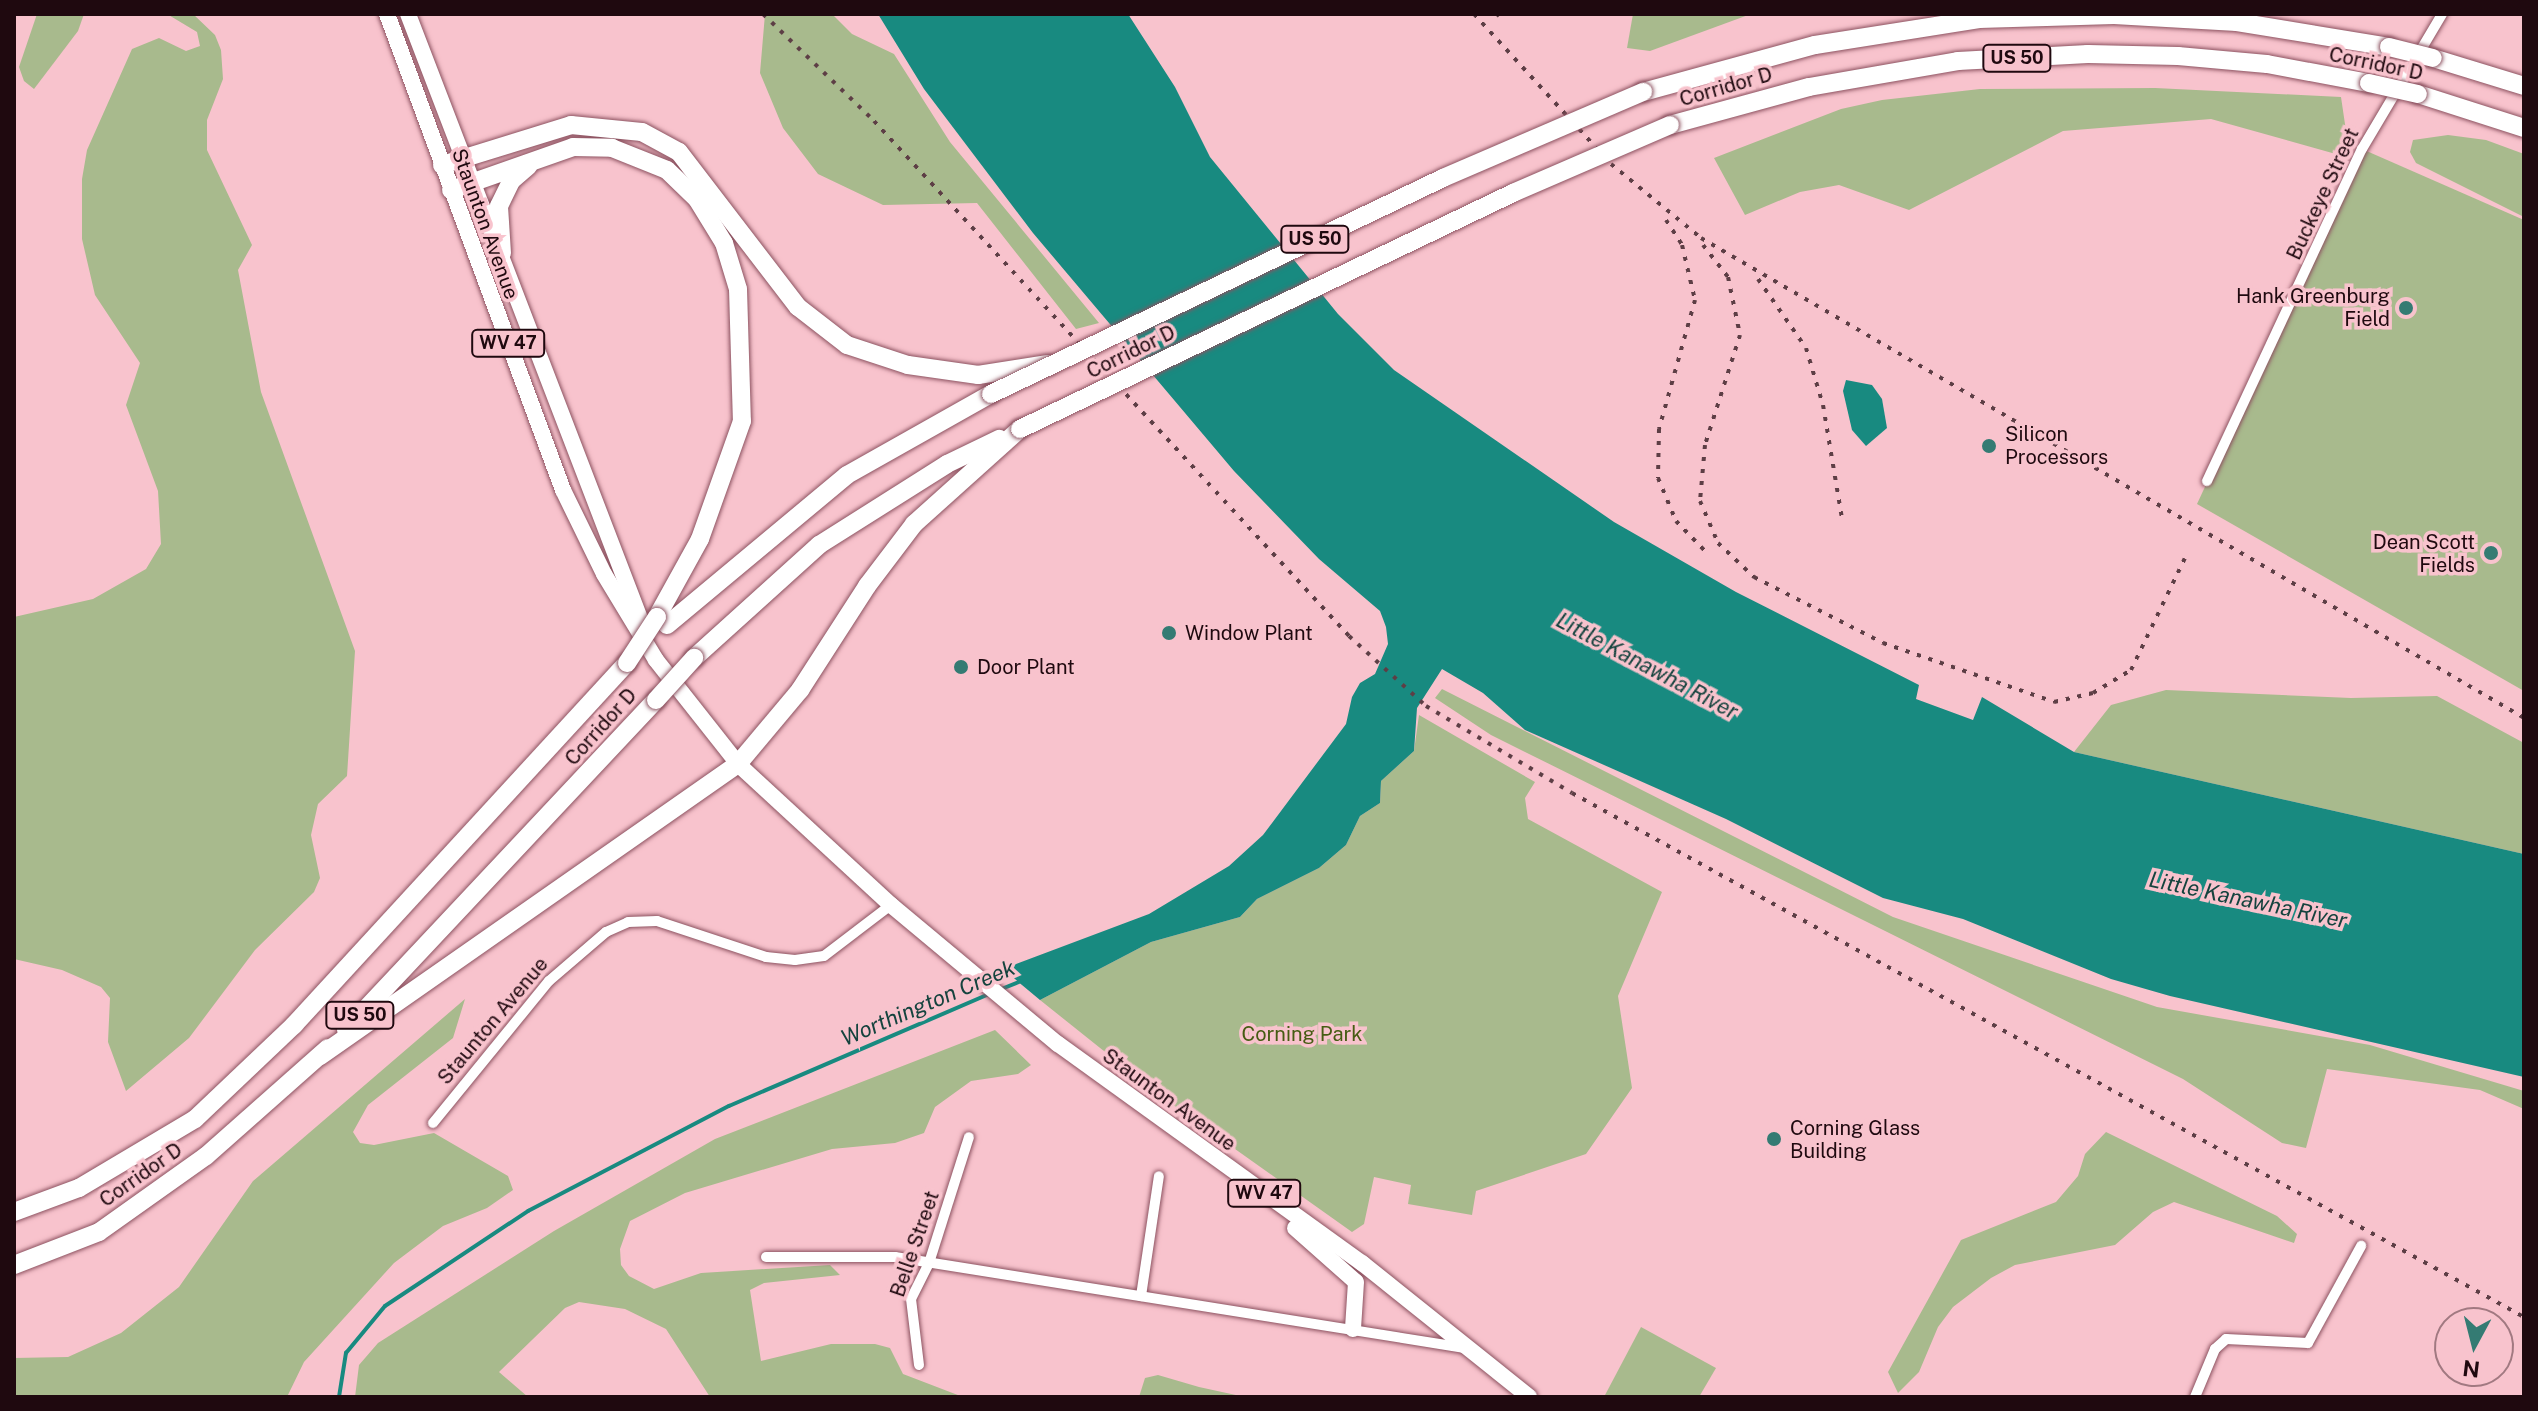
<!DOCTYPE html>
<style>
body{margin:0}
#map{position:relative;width:2538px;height:1411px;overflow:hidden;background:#f8c3cd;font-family:"Public Sans",sans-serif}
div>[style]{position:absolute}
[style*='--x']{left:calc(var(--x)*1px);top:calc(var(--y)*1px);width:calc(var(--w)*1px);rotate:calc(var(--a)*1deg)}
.green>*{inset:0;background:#a8ba8d}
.water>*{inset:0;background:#188a80}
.stream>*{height:4px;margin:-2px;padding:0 2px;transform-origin:2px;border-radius:2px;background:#188a80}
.roads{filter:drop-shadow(0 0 2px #8c5260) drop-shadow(0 0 2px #8c5260)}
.minor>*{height:10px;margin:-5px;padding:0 5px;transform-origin:5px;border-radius:5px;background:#fff}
.primary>*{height:16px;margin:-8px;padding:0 8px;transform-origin:8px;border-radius:8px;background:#fff}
.motorway>*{height:18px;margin:-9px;padding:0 9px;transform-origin:9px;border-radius:9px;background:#fff}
.rail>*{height:4px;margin-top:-2px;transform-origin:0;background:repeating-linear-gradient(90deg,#5d3e45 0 4px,transparent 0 12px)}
.bridges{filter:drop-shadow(0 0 2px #8c5260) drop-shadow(0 0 2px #8c5260)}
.motorway-bridge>*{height:18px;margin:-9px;padding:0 9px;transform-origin:9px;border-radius:9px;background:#fff}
.dots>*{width:22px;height:22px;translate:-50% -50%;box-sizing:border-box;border:4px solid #f8c3cd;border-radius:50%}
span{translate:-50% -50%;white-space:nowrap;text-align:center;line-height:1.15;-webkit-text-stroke:7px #f8c3cd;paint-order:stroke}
.shield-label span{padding:2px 6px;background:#f8c3cd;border:2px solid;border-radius:6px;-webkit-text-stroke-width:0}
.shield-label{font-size:18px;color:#1f090f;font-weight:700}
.street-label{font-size:20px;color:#1f090f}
.poi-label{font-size:20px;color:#1f090f}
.right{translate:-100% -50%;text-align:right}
.left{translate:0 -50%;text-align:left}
.park-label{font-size:20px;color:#465c13}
.water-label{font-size:22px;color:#15433e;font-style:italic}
.frame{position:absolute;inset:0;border:16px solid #1f090f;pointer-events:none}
.north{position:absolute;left:2434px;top:1307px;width:80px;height:80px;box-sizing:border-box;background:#f8c3cd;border:2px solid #a17981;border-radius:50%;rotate:187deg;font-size:22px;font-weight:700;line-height:32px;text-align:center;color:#1f090f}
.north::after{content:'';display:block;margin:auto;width:28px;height:36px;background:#347b73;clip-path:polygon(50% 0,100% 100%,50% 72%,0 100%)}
</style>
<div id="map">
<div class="green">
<div style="clip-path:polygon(37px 14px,84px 14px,78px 31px,34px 89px,24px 81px,19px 67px)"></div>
<div style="clip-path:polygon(167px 14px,193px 14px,215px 35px,221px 50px,223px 79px,207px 120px,207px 150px,252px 245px,238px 270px,261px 392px,355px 651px,347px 776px,318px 804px,311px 835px,320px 878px,314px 892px,255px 950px,189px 1038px,126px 1091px,108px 1042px,110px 998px,101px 987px,62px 970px,14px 959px,14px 617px,93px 599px,146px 569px,161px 544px,158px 491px,126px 405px,140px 363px,95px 295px,82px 239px,82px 179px,87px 150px,132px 49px,159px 38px,186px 51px,200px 46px,197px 32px)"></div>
<div style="clip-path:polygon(765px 14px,832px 14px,852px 34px,894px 54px,950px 142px,1099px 323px,1076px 329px,977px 203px,883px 205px,818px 174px,783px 128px,760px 73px)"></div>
<div style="clip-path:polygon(1633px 14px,1751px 14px,1650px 51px,1627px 48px)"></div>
<div style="clip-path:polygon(2155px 88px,2341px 97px,2350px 158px,2211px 119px,2063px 131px,1909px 210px,1839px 185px,1800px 192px,1745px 215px,1714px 158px,1841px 109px,1882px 100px,1980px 89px)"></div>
<div style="clip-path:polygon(2448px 135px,2486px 140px,2524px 154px,2524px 217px,2416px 163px,2410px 152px,2413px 140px)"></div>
<div style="clip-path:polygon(2362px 149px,2524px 220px,2524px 691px,2197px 504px)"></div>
<div style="clip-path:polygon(1442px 689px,1893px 917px,2157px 1007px,2370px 1045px,2524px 1091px,2524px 1109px,2480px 1090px,2327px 1069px,2306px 1148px,2282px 1143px,2183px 1079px,1491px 735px,1435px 698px)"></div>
<div style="clip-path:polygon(2166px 690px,2351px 698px,2437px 696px,2524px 743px,2524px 854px,2074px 752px,2111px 705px)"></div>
<div style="clip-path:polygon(1419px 715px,1535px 782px,1525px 798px,1528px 819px,1662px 892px,1618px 996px,1632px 1088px,1586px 1154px,1476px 1191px,1472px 1215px,1408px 1204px,1411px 1185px,1374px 1177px,1364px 1224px,1352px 1232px,1159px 1095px,1040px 1000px,1151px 942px,1240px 917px,1257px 899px,1319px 868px,1346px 845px,1360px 816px,1380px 803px,1381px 781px,1414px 751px)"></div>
<div style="clip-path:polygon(465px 999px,453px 1038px,368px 1105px,353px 1132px,360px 1143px,374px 1145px,434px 1133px,508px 1176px,513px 1190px,487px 1208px,443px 1226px,394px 1263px,304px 1362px,287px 1397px,14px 1397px,14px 1358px,68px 1357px,121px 1333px,179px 1287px,253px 1181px)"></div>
<div style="clip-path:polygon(995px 1030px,1031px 1065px,1018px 1074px,971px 1081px,935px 1107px,924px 1133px,895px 1143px,832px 1149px,685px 1193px,630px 1221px,620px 1249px,621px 1265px,629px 1276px,654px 1289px,701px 1273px,830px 1265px,840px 1275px,764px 1283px,750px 1290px,761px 1361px,831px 1344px,875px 1344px,890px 1348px,903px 1374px,963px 1397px,710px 1397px,666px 1329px,625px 1309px,579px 1302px,565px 1308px,499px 1372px,528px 1397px,355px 1397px,359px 1365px,378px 1343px,554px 1231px,715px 1139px)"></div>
<div style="clip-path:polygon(2106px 1132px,2277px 1216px,2297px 1234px,2294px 1243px,2174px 1202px,2153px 1212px,2115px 1245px,2015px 1265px,1991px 1278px,1953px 1307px,1938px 1327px,1919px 1372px,1898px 1393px,1888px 1372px,1961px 1240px,2056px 1202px,2078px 1176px,2085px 1154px)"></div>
<div style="clip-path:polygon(1641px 1327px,1716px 1368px,1699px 1397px,1604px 1397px)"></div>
<div style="clip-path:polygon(1158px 1375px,1199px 1387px,1245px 1397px,1139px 1397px,1145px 1378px)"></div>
</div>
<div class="water">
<div style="clip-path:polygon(878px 14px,1128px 14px,1175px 87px,1210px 157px,1338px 314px,1394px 370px,1614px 522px,1736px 592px,1919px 685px,1916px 699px,1973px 720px,1982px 697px,2074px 752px,2524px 854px,2524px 1077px,2170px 996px,2111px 979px,1963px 919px,1883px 898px,1726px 819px,1525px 730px,1483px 693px,1442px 669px,1417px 708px,1414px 751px,1381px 781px,1380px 803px,1360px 816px,1346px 845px,1319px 868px,1257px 899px,1240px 917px,1151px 942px,1040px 1000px,1003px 969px,1149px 914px,1229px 866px,1263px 835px,1346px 724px,1352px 697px,1360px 683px,1375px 674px,1388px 644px,1386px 627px,1380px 611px,1319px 559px,1234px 471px,1033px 233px,924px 89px)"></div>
<div style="clip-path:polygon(1846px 380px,1872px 385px,1882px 399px,1887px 428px,1866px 446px,1852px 430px,1843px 391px)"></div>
</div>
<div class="stream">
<div style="--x:999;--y:990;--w:24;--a:-22"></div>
<div style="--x:339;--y:1397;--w:45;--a:-81"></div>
<div style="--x:346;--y:1353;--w:61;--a:-50.3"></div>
<div style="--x:385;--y:1306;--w:172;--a:-33.6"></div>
<div style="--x:528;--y:1211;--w:227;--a:-27.6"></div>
<div style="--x:729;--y:1106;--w:285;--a:-23.3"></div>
</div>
<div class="roads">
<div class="minor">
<div style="--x:2207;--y:481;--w:366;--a:-65"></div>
<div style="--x:2362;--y:149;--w:157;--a:-59.3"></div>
<div style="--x:433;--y:1123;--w:183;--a:-50.8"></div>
<div style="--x:549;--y:981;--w:75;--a:-40.7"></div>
<div style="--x:606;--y:932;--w:24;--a:-24"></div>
<div style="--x:628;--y:922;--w:29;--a:-2"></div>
<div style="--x:657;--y:921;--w:115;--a:18.3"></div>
<div style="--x:766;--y:957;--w:29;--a:6"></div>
<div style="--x:795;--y:960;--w:29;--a:-8"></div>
<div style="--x:824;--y:956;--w:84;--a:-37.3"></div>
<div style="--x:766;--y:1257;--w:129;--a:0"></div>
<div style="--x:895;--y:1257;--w:577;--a:9.07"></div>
<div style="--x:1141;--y:1296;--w:121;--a:-81.5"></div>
<div style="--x:919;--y:1365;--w:66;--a:-96.9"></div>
<div style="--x:911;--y:1299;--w:40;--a:-63.4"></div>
<div style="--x:929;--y:1263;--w:132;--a:-72.4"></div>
<div style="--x:2195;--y:1397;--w:52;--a:-67.4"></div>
<div style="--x:2215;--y:1349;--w:15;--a:-42"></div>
<div style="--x:2226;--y:1339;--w:82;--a:2.8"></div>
<div style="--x:2308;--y:1343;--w:111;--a:-61.3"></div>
</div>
<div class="primary">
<div style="--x:387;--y:14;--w:507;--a:69.71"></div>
<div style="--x:563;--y:490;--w:93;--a:64"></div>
<div style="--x:604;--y:574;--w:100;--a:58.8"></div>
<div style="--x:656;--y:660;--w:132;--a:51.7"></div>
<div style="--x:738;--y:764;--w:208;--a:42.7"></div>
<div style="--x:891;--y:905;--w:217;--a:39.8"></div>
<div style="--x:1058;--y:1044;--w:375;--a:35.8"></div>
<div style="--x:1362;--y:1263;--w:214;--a:38.7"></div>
<div style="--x:408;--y:14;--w:650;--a:69"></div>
<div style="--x:1295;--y:1228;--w:81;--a:41.5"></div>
<div style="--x:1356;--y:1282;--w:47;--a:93.7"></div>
</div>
<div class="motorway">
<div style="--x:2433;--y:58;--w:95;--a:17.1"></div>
<div style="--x:1643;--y:92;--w:178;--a:-15.3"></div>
<div style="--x:1815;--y:45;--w:166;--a:-9"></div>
<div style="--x:1979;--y:19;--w:135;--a:-1.7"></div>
<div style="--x:2114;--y:15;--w:123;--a:3.3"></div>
<div style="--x:2237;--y:22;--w:154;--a:9.3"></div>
<div style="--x:2418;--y:94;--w:111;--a:17.8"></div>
<div style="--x:1670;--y:125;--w:144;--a:-15.3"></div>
<div style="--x:1809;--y:87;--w:151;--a:-9.9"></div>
<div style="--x:1958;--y:61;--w:130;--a:-3.1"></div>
<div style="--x:2088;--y:54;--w:90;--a:1.3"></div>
<div style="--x:2178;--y:56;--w:89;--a:5.1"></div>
<div style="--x:2267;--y:64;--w:104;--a:10.6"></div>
<div style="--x:442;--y:165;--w:135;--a:-17.2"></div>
<div style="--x:571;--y:125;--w:71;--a:5.6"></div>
<div style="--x:642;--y:132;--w:42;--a:28.4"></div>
<div style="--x:679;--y:152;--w:195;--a:52.5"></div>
<div style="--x:798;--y:307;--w:62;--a:37.8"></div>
<div style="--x:847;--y:345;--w:64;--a:18.2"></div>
<div style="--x:908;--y:365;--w:71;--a:8.1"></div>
<div style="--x:978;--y:375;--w:71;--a:-8.9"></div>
<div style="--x:451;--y:190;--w:129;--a:-19.4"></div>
<div style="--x:573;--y:147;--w:39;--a:1"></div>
<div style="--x:612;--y:148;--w:59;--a:21.8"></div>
<div style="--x:667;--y:170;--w:42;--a:44"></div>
<div style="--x:697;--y:199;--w:52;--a:58.5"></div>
<div style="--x:724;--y:243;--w:48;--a:73.1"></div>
<div style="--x:738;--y:289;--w:132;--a:88.3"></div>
<div style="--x:742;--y:421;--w:125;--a:109.6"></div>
<div style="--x:700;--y:539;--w:89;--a:118.9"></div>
<div style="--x:502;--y:253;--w:47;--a:-93.7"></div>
<div style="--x:499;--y:206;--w:28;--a:-64"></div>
<div style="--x:511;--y:181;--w:23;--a:-41"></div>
<div style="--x:667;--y:625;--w:234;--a:-39.8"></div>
<div style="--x:847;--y:475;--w:165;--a:-29.4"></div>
<div style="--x:694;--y:658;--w:169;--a:-42.1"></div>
<div style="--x:819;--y:545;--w:151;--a:-32.3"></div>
<div style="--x:947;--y:464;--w:58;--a:-25.7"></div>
<div style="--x:346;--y:1030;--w:453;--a:-46.8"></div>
<div style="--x:320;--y:1056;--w:510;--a:-34.94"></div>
<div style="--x:738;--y:764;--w:97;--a:-50"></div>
<div style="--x:800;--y:690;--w:124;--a:-57.2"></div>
<div style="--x:867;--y:586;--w:78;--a:-52.8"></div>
<div style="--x:914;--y:524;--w:142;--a:-41.9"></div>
<div style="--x:14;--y:1212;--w:69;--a:-20.3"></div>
<div style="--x:79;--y:1188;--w:135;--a:-30.7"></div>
<div style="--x:195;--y:1119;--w:137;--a:-43.5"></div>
<div style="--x:294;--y:1025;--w:492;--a:-47.4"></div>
<div style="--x:14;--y:1265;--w:91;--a:-21.2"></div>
<div style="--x:99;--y:1232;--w:131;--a:-35.4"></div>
<div style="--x:206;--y:1156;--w:163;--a:-41.5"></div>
</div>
</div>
<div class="rail">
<div style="--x:763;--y:14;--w:154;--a:43.9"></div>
<div style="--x:874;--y:121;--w:701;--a:47.31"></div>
<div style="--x:1349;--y:636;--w:104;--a:42.3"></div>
<div style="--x:1426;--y:706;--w:170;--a:30.8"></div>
<div style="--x:1572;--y:793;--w:1087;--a:28.83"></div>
<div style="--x:1474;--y:14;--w:203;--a:47.6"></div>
<div style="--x:1611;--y:164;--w:117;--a:39.4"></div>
<div style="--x:1701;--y:238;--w:953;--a:30.25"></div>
<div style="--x:1497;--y:14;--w:3;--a:45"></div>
<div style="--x:1666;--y:220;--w:30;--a:57"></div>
<div style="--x:1682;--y:245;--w:57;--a:76.7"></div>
<div style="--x:1695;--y:300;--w:134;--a:105.6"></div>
<div style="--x:1659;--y:429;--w:49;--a:91.2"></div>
<div style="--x:1658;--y:478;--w:47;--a:67.3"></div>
<div style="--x:1676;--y:521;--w:45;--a:45.9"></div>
<div style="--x:1703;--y:245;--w:41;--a:52"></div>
<div style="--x:1728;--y:277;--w:59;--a:78.3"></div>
<div style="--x:1740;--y:335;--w:115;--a:107.7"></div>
<div style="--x:1705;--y:445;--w:56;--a:95.1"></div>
<div style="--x:1700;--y:501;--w:46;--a:66.8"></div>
<div style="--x:1718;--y:543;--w:50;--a:43.4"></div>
<div style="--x:1754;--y:577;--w:145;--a:27.1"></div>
<div style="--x:1883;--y:643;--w:181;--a:19"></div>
<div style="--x:2054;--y:702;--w:40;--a:-13"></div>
<div style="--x:2093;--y:693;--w:44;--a:-31.2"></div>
<div style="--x:2131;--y:670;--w:124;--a:-64.3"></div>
<div style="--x:1758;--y:279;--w:84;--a:55.2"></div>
<div style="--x:1806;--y:348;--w:59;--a:73.4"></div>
<div style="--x:1823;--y:405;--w:115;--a:80.5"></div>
</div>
<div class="bridges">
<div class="motorway-bridge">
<div style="--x:2389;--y:47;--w:45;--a:14"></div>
<div style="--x:2369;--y:83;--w:50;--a:12.7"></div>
<div style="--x:991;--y:394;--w:501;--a:-25.54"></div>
<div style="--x:1443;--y:178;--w:218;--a:-23.3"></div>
<div style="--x:1020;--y:429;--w:547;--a:-25.58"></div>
<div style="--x:1513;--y:193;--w:171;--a:-23.4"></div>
<div style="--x:627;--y:663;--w:55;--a:-56.9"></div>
<div style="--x:656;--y:700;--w:57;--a:-47.9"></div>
</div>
</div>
<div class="dots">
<div style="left:2406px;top:308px;background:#347b73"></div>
<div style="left:1989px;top:446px;background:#347b73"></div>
<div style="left:2491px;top:553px;background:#347b73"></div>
<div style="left:1169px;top:633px;background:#347b73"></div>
<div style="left:961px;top:667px;background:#347b73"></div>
<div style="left:1774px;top:1139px;background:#347b73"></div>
</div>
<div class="shield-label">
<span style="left:2017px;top:58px">US 50</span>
<span style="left:1315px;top:239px">US 50</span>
<span style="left:508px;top:343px">WV 47</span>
<span style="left:360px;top:1015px">US 50</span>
<span style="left:1264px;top:1193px">WV 47</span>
</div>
<div class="street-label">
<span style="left:2376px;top:64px;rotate:12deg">Corridor D</span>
<span style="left:1726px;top:87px;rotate:-16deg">Corridor D</span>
<span style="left:2323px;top:194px;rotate:-65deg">Buckeye Street</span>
<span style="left:485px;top:224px;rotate:70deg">Staunton Avenue</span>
<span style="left:1131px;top:352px;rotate:-26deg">Corridor D</span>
<span style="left:601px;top:727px;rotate:-48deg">Corridor D</span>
<span style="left:493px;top:1021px;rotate:-50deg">Staunton Avenue</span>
<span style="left:1169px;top:1100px;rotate:36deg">Staunton Avenue</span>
<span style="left:141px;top:1175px;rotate:-35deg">Corridor D</span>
<span style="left:915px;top:1244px;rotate:-71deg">Belle Street</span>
</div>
<div class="poi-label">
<span class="right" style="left:2390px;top:308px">Hank Greenburg<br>Field</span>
<span class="left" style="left:2005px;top:446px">Silicon<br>Processors</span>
<span class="right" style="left:2475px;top:554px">Dean Scott<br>Fields</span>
<span class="left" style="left:1185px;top:633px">Window Plant</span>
<span class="left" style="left:977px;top:667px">Door Plant</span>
<span class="left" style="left:1790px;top:1140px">Corning Glass<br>Building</span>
</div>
<div class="park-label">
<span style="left:1302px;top:1034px">Corning Park</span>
</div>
<div class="water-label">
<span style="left:1647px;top:666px;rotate:28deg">Little Kanawha River</span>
<span style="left:2248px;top:900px;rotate:12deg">Little Kanawha River</span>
<span style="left:928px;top:1003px;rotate:-23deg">Worthington Creek</span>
</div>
<div class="frame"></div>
<div class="north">N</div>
</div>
